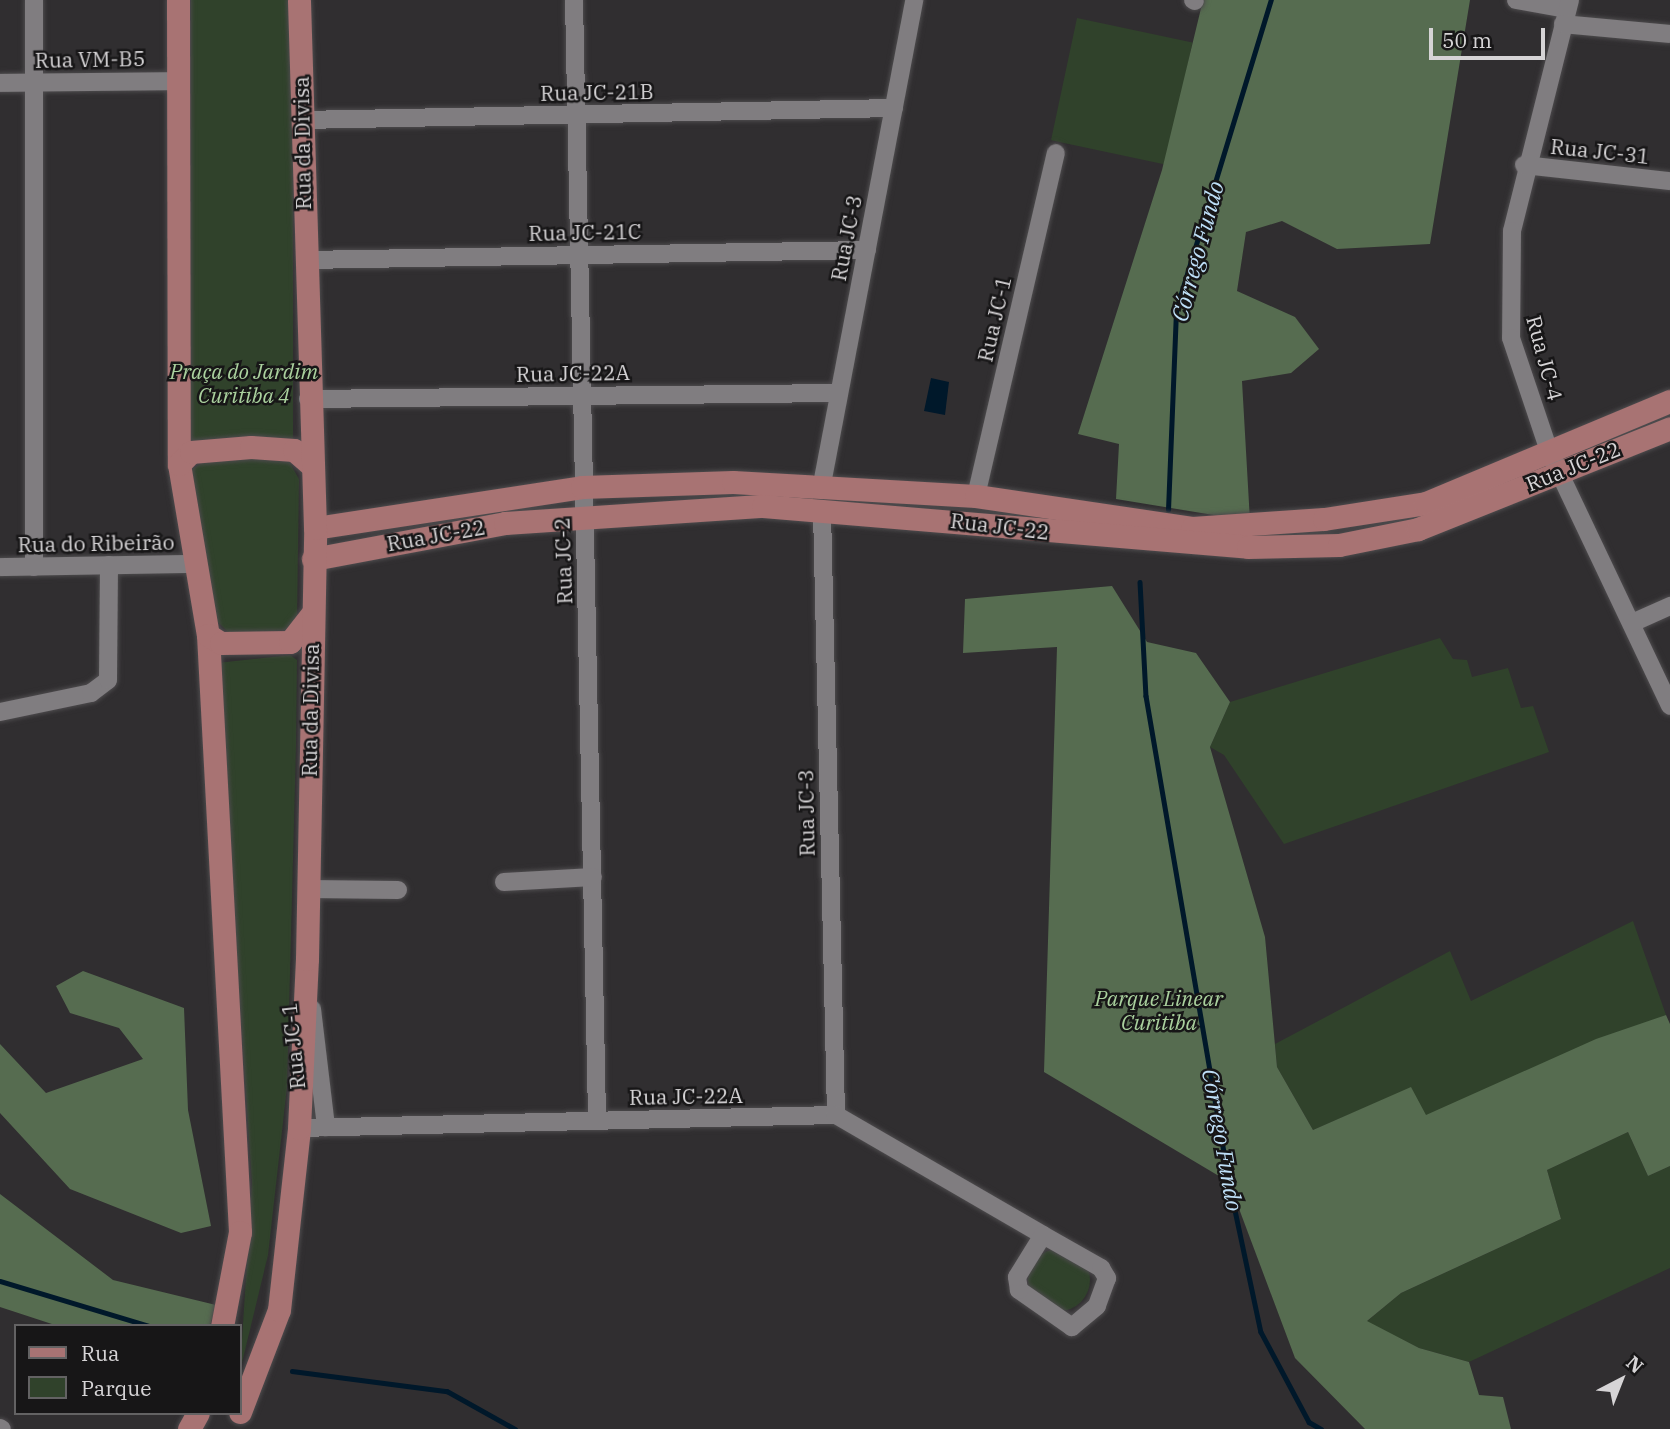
<!DOCTYPE html>
<meta charset="utf-8">
<style>
body{margin:0}
#map{position:relative;width:1670px;height:1429px;overflow:hidden;background:#302e30;font-family:"IBM Plex Serif",serif}
div>[style]{position:absolute}
[style*='--x']{left:calc(var(--x)*1px);top:calc(var(--y)*1px);width:calc(var(--w)*1px);rotate:calc(var(--a)*1deg)}
.green>*{inset:0;background:#30422b;transform-origin:0 0}
.round{border-radius:50%}
.forest>*{inset:0;background:#566c50}
.water>*{inset:0;background:#00182a}
.stream>*{height:4.5px;margin:-2.25px;padding:0 2.25px;transform-origin:2.25px;border-radius:2.25px;background:#00182a}
.roads{filter:drop-shadow(0 0 2px #4d4b4d) drop-shadow(0 0 2px #4d4b4d)}
.minor>*{height:18px;margin:-9px;padding:0 9px;transform-origin:9px;border-radius:9px;background:#807d80}
.major>*{height:23px;margin:-11.5px;padding:0 11.5px;transform-origin:11.5px;border-radius:11.5px;background:#a87373}
span{translate:-50% -50%;white-space:nowrap;text-align:center;line-height:1.15;-webkit-text-stroke:5px #171617;paint-order:stroke}
.street-label{font-size:21px;color:#d6d4d6}
.park-label{font-size:21px;color:#aad19e;font-style:italic}
.water-label{font-size:23px;color:#bedff7;font-style:italic}
.legend{position:absolute;left:14px;top:1324px;width:228px;height:91px;box-sizing:border-box;background:#171617;border:2px solid #636263;margin:0;padding:9px 12px;list-style:none;font-size:21px;color:#d6d4d6}
.legend li{display:flex;align-items:center;gap:14px;height:35px}
.legend b{width:35px;border:2px solid #636263}
.north{position:absolute;left:1586px;top:1345px;width:70px;height:70px;-webkit-text-stroke:5px #171617;paint-order:stroke;rotate:42deg;font-size:19px;font-weight:700;line-height:28px;text-align:center;color:#d6d4d6}
.north::after{content:'';display:block;margin:auto;width:24px;height:32px;background:#d6d4d6;clip-path:polygon(50% 0,100% 100%,50% 72%,0 100%)}
.scale{position:absolute;left:1429px;top:28px;width:116px;height:32px;box-sizing:border-box;border:4px solid #d6d4d6;border-top:0;padding-left:9px;font-size:21px;line-height:24px;white-space:nowrap;color:#d6d4d6;-webkit-text-stroke:5px #171617;paint-order:stroke}
</style>
<div id="map">
<div class="green">
<div style="left:191px;top:0;width:102px;height:449px"></div>
<div style="left:1077px;top:18px;width:118px;height:125px;rotate:12deg"></div>
<div style="clip-path:polygon(287px 458px,299px 479px,297px 620px,286px 630px,230px 634px,212px 616px,188px 472px,208px 459px)"></div>
<div style="clip-path:polygon(1440px 638px,1453px 659px,1467px 660px,1472px 677px,1508px 668px,1521px 708px,1533px 706px,1549px 752px,1284px 844px,1224px 755px,1210px 747px,1230px 702px)"></div>
<div style="clip-path:polygon(290px 655px,297px 660px,296px 746px,287px 1087px,268px 1255px,240px 1371px,252px 1183px,217px 663px)"></div>
<div style="clip-path:polygon(1633px 921px,1666px 1015px,1425px 1116px,1411px 1088px,1313px 1130px,1277px 1067px,1275px 1044px,1450px 951px,1471px 1001px)"></div>
<div style="clip-path:polygon(1628px 1132px,1648px 1176px,1670px 1166px,1670px 1268px,1469px 1362px,1419px 1348px,1366px 1322px,1401px 1293px,1561px 1219px,1547px 1170px)"></div>
<div class="round" style="left:1028px;top:1249px;width:62px;height:62px"></div>
</div>
<div class="forest">
<div style="clip-path:polygon(1203px 0,1470px 0,1430px 244px,1337px 249px,1282px 221px,1246px 232px,1237px 291px,1295px 317px,1319px 349px,1291px 373px,1242px 381px,1250px 521px,1116px 499px,1119px 444px,1078px 434px,1162px 170px)"></div>
<div style="clip-path:polygon(1112px 586px,1147px 642px,1196px 653px,1230px 702px,1210px 747px,1265px 937px,1277px 1067px,1313px 1130px,1411px 1087px,1426px 1115px,1596px 1039px,1666px 1015px,1670px 1024px,1670px 1166px,1648px 1176px,1628px 1132px,1547px 1170px,1561px 1219px,1401px 1293px,1367px 1321px,1419px 1348px,1469px 1362px,1479px 1395px,1503px 1397px,1511px 1429px,1365px 1429px,1295px 1358px,1229px 1182px,1044px 1072px,1057px 647px,963px 653px,965px 599px)"></div>
<div style="clip-path:polygon(83px 971px,184px 1008px,188px 1110px,211px 1226px,181px 1233px,70px 1189px,0 1113px,0 1044px,46px 1093px,143px 1059px,119px 1028px,70px 1013px,56px 986px)"></div>
<div style="clip-path:polygon(0 1194px,113px 1280px,216px 1305px,210px 1326px,58px 1326px,0 1307px)"></div>
</div>
<div class="water">
<div style="clip-path:polygon(931px 378px,949px 382px,945px 415px,924px 411px)"></div>
</div>
<div class="stream">
<div style="--x:1168;--y:510;--w:200;--a:-87.7"></div>
<div style="--x:1176;--y:310;--w:324;--a:-73"></div>
<div style="--x:1140;--y:582;--w:114;--a:87"></div>
<div style="--x:1146;--y:696;--w:493;--a:80.3"></div>
<div style="--x:1229;--y:1182;--w:153;--a:78"></div>
<div style="--x:1261;--y:1332;--w:102;--a:61.9"></div>
<div style="--x:1309;--y:1422;--w:14;--a:30"></div>
<div style="--x:0;--y:1281;--w:156;--a:16.8"></div>
<div style="--x:292;--y:1371;--w:156;--a:7.4"></div>
<div style="--x:447;--y:1391;--w:78;--a:29.2"></div>
</div>
<div class="roads">
<div class="minor">
<div style="--x:574;--y:0;--w:1120;--a:88.82"></div>
<div style="--x:1193;--y:0;--w:2;--a:27"></div>
<div style="--x:1516;--y:0;--w:52;--a:10"></div>
<div style="--x:1570;--y:0;--w:238;--a:104.1"></div>
<div style="--x:1512;--y:231;--w:107;--a:90.5"></div>
<div style="--x:1511;--y:338;--w:119;--a:71.4"></div>
<div style="--x:1549;--y:451;--w:282;--a:64.6"></div>
<div style="--x:1563;--y:24;--w:107;--a:5.3"></div>
<div style="--x:0;--y:83;--w:181;--a:-0.6"></div>
<div style="--x:302;--y:120;--w:592;--a:-1.16"></div>
<div style="--x:1524;--y:165;--w:147;--a:6.3"></div>
<div style="--x:305;--y:260;--w:562;--a:-1.02"></div>
<div style="--x:308;--y:399;--w:531;--a:-0.65"></div>
<div style="--x:822;--y:484;--w:493;--a:-79.2"></div>
<div style="--x:976;--y:496;--w:352;--a:-76.9"></div>
<div style="--x:822;--y:511;--w:604;--a:88.67"></div>
<div style="--x:0;--y:567;--w:192;--a:-0.9"></div>
<div style="--x:34;--y:567;--w:567;--a:-90"></div>
<div style="--x:1632;--y:623;--w:42;--a:-24.1"></div>
<div style="--x:0;--y:712;--w:93;--a:-11.8"></div>
<div style="--x:91;--y:693;--w:21;--a:-37"></div>
<div style="--x:108;--y:680;--w:115;--a:-89.5"></div>
<div style="--x:504;--y:882;--w:89;--a:-3.2"></div>
<div style="--x:308;--y:889;--w:90;--a:0.6"></div>
<div style="--x:312;--y:1009;--w:119;--a:83.2"></div>
<div style="--x:299;--y:1128;--w:537;--a:-1.39"></div>
<div style="--x:836;--y:1115;--w:239;--a:30.1"></div>
<div style="--x:1043;--y:1235;--w:67;--a:29.6"></div>
<div style="--x:1101;--y:1268;--w:12;--a:59"></div>
<div style="--x:1107;--y:1278;--w:30;--a:110"></div>
<div style="--x:1097;--y:1306;--w:33;--a:140"></div>
<div style="--x:1072;--y:1327;--w:65;--a:-145.1"></div>
<div style="--x:1019;--y:1290;--w:13;--a:-99"></div>
<div style="--x:1017;--y:1277;--w:49;--a:-58.2"></div>
<div style="--x:0;--y:1428;--w:2;--a:27"></div>
</div>
<div class="major">
<div style="--x:178;--y:0;--w:464;--a:89.9"></div>
<div style="--x:179;--y:464;--w:173;--a:80.4"></div>
<div style="--x:208;--y:635;--w:598;--a:86.93"></div>
<div style="--x:240;--y:1232;--w:96;--a:100.8"></div>
<div style="--x:179;--y:464;--w:17;--a:-45"></div>
<div style="--x:191;--y:452;--w:60;--a:-4.8"></div>
<div style="--x:251;--y:447;--w:43;--a:4"></div>
<div style="--x:294;--y:450;--w:21;--a:41"></div>
<div style="--x:315;--y:528;--w:270;--a:-8.7"></div>
<div style="--x:582;--y:487;--w:151;--a:-1.9"></div>
<div style="--x:733;--y:482;--w:243;--a:3.3"></div>
<div style="--x:976;--y:496;--w:218;--a:8.4"></div>
<div style="--x:1192;--y:528;--w:132;--a:-3.9"></div>
<div style="--x:1324;--y:519;--w:103;--a:-8.9"></div>
<div style="--x:1426;--y:503;--w:264;--a:-22.7"></div>
<div style="--x:313;--y:559;--w:195;--a:-10.6"></div>
<div style="--x:505;--y:523;--w:259;--a:-3.8"></div>
<div style="--x:763;--y:506;--w:487;--a:4.8"></div>
<div style="--x:1248;--y:547;--w:91;--a:-1.3"></div>
<div style="--x:1339;--y:545;--w:81;--a:-11.4"></div>
<div style="--x:1418;--y:529;--w:271;--a:-21.8"></div>
<div style="--x:208;--y:635;--w:15;--a:32"></div>
<div style="--x:221;--y:643;--w:69;--a:-0.8"></div>
<div style="--x:290;--y:642;--w:34;--a:-52"></div>
<div style="--x:240;--y:1412;--w:109;--a:-69.1"></div>
<div style="--x:279;--y:1310;--w:183;--a:-83.7"></div>
<div style="--x:299;--y:1128;--w:169;--a:-87.3"></div>
<div style="--x:307;--y:959;--w:431;--a:-88.9"></div>
<div style="--x:315;--y:528;--w:528;--a:-91.74"></div>
<div style="--x:189;--y:1429;--w:18;--a:-61"></div>
</div>
</div>
<div class="street-label">
<span style="left:90px;top:59px;rotate:-1deg">Rua VM-B5</span>
<span style="left:597px;top:92px;rotate:-1deg">Rua JC-21B</span>
<span style="left:302px;top:143px;rotate:-91deg">Rua da Divisa</span>
<span style="left:1600px;top:151px;rotate:6deg">Rua JC-31</span>
<span style="left:585px;top:232px;rotate:-1deg">Rua JC-21C</span>
<span style="left:846px;top:238px;rotate:-79deg">Rua JC-3</span>
<span style="left:994px;top:319px;rotate:-77deg">Rua JC-1</span>
<span style="left:1545px;top:358px;rotate:75deg">Rua JC-4</span>
<span style="left:573px;top:373px;rotate:-1deg">Rua JC-22A</span>
<span style="left:1573px;top:466px;rotate:-22deg">Rua JC-22</span>
<span style="left:1000px;top:526px;rotate:7deg">Rua JC-22</span>
<span style="left:436px;top:535px;rotate:-10deg">Rua JC-22</span>
<span style="left:96px;top:543px;rotate:-1deg">Rua do Ribeirão</span>
<span style="left:563px;top:561px;rotate:-92deg">Rua JC-2</span>
<span style="left:310px;top:710px;rotate:-89deg">Rua da Divisa</span>
<span style="left:806px;top:813px;rotate:-91deg">Rua JC-3</span>
<span style="left:293px;top:1046px;rotate:-96deg">Rua JC-1</span>
<span style="left:686px;top:1096px;rotate:-1deg">Rua JC-22A</span>
</div>
<div class="park-label">
<span style="left:244px;top:383px">Praça do Jardim<br>Curitiba 4</span>
<span style="left:1159px;top:1010px">Parque Linear<br>Curitiba</span>
</div>
<div class="water-label">
<span style="left:1197px;top:251px;rotate:-75deg">Córrego Fundo</span>
<span style="left:1223px;top:1140px;rotate:80deg">Córrego Fundo</span>
</div>
<ul class="legend">
<li><b style="height:9px;background:#a87373"></b>Rua</li>
<li><b style="height:19px;background:#30422b"></b>Parque</li>
</ul>
<div class="north">N</div>
<div class="scale">50 m</div>
</div>
